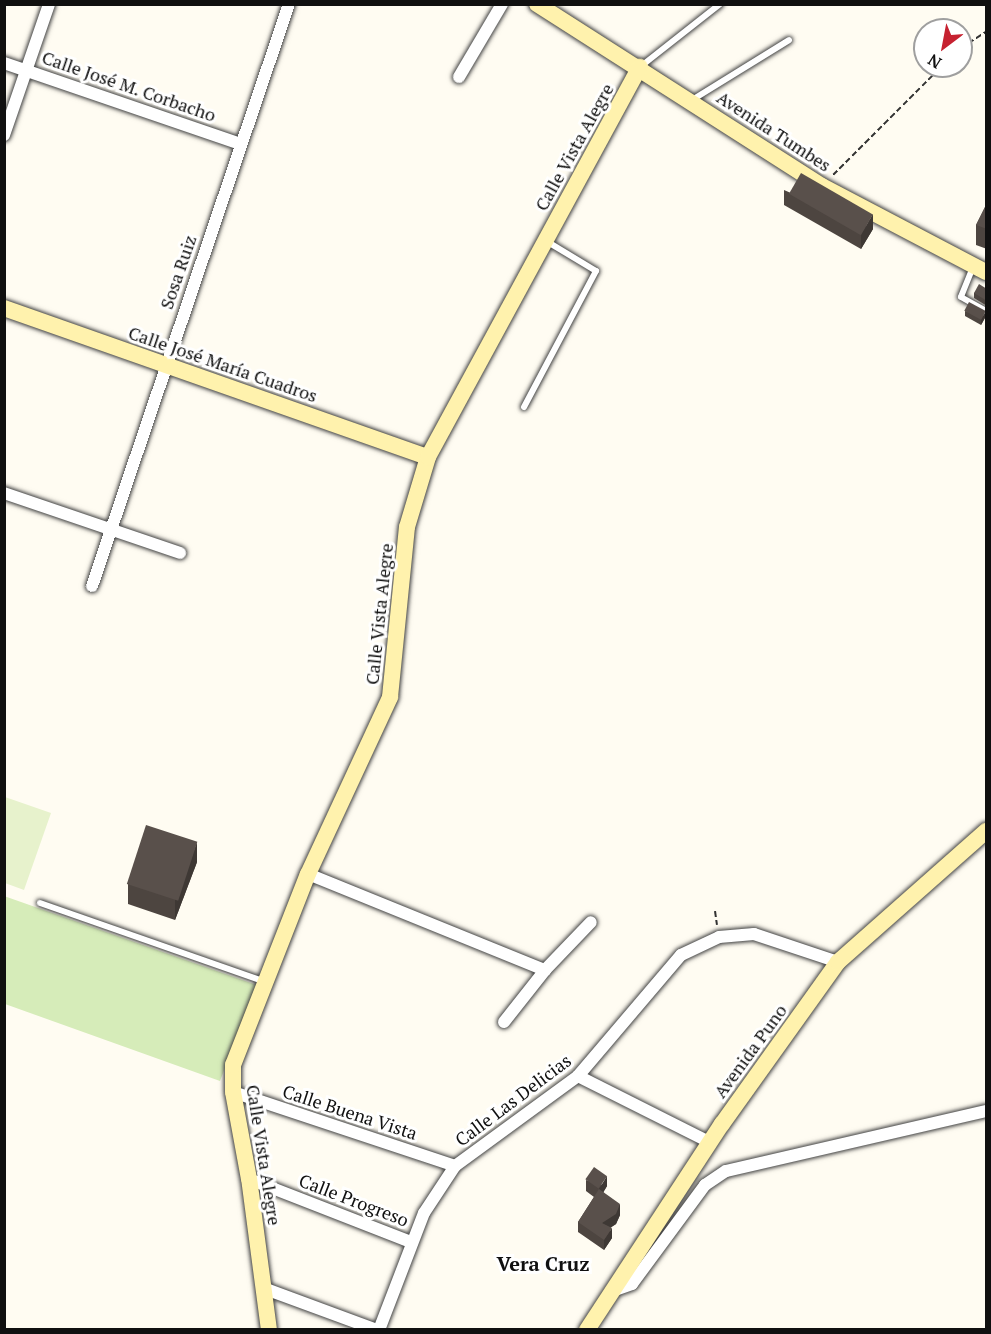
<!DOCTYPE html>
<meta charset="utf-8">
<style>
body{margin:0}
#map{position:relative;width:991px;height:1334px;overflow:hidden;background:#fffcf2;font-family:"PT Serif",serif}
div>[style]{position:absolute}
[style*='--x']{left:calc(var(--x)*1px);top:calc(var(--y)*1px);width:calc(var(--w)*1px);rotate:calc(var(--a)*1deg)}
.green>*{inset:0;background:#d6ecb9}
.pitch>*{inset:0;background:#e7f2cc}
.path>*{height:2px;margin-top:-1px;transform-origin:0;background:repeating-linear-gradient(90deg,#323232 0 6px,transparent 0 9px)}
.roads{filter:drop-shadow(0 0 2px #434343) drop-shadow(0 0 2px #434343)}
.lane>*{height:6px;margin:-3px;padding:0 3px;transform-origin:3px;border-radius:3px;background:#fff}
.street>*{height:12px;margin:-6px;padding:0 6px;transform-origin:6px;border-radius:6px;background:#fff}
.secondary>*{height:16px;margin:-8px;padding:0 8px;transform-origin:8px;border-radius:8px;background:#fff2ad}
.wall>*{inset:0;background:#4d4540}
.shaded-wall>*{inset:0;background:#3e3834}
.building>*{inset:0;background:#59504b;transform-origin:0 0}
span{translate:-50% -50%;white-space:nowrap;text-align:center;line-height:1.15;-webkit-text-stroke:6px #fff;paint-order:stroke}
.street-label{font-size:18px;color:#101010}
.neighbourhood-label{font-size:20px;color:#101010;font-weight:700}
.frame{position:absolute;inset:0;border:6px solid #101010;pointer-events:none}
.north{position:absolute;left:913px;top:18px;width:60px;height:60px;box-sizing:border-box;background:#fff;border:2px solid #9f9f9f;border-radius:50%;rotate:212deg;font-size:16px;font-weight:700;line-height:24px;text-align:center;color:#101010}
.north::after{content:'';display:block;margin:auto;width:21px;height:27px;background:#c62130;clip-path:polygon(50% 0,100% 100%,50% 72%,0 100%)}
</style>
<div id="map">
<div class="green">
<div style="clip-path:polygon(4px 896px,257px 985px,220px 1081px,5px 1004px)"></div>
</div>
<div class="pitch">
<div style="clip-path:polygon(5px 797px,51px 813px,24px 890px,5px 883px)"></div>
</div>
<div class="path">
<div style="--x:961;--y:48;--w:30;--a:-33"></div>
<div style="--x:833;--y:175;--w:154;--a:-45"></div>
<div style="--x:715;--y:911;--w:14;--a:82"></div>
</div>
<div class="roads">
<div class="lane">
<div style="--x:640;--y:67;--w:102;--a:-38.2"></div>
<div style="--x:692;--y:100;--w:114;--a:-31.7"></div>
<div style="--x:973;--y:267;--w:32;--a:112"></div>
<div style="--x:961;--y:297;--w:29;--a:29"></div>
<div style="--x:524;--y:407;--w:154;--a:-62.1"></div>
<div style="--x:596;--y:271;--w:56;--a:-148.9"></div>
<div style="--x:40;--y:903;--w:238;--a:19.3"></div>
</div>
<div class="street">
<div style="--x:4;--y:63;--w:250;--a:18.9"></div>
<div style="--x:459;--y:77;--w:85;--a:-59.5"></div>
<div style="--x:4;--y:135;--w:139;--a:-71"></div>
<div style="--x:4;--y:493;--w:186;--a:18.8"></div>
<div style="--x:92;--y:586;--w:614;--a:-71.3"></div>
<div style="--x:308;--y:874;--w:256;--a:22.1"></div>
<div style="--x:504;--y:1022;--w:66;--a:-51.7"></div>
<div style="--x:545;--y:970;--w:66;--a:-46.2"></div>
<div style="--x:578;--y:1076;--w:147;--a:26.7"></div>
<div style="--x:233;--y:1092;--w:234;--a:18.4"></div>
<div style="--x:249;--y:1179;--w:174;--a:21.3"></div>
<div style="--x:263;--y:1288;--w:121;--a:20.2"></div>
<div style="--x:612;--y:1291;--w:21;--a:-19"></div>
<div style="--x:632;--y:1284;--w:123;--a:-53.6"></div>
<div style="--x:705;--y:1185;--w:25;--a:-34"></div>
<div style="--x:726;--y:1171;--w:267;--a:-13"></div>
<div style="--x:379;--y:1330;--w:125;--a:-69"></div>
<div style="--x:424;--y:1213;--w:56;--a:-56.6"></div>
<div style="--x:455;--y:1166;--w:152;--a:-36.2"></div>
<div style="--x:578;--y:1076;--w:159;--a:-49.6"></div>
<div style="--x:681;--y:955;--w:42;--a:-25.3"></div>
<div style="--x:719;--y:937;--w:35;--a:-5"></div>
<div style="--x:754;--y:934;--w:89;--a:18.4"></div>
</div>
<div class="secondary">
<div style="--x:537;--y:4;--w:338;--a:32.6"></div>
<div style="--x:822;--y:186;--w:185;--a:27.7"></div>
<div style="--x:4;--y:308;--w:449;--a:19.4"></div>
<div style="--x:269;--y:1330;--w:152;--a:-97.5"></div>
<div style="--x:249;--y:1179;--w:88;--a:-100.4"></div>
<div style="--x:233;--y:1092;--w:27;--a:-90"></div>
<div style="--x:233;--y:1065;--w:205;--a:-68.6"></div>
<div style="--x:308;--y:874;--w:195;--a:-65.1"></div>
<div style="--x:390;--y:697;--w:171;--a:-84.3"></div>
<div style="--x:407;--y:527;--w:73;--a:-73.3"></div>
<div style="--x:428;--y:457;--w:444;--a:-61.5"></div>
<div style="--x:587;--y:1330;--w:246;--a:-56.8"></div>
<div style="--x:722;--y:1124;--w:199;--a:-54.4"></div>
<div style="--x:838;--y:962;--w:198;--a:-41.5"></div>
</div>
</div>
<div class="wall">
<div style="clip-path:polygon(784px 190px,873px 229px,861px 249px,784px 205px)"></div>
<div style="clip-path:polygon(987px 203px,987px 249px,976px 245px,976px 225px)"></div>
<div style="clip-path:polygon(987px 289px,987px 306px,974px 298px,974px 293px)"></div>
<div style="clip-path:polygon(965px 311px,986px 316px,981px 325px,965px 316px)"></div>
<div style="clip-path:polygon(197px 862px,175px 920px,128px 904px,128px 884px)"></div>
<div style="clip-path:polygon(586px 1180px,607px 1186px,603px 1192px,620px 1215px,616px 1224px,610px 1228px,612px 1238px,604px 1250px,578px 1232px,578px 1222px,594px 1197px,586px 1191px)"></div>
</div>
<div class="shaded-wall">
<div style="clip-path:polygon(873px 214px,873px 229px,861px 249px,861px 234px)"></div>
<div style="clip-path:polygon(986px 311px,986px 316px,981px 325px,981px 320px)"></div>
<div style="clip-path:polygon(197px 842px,197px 862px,175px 920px,175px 900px)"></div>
<div style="clip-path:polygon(607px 1176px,607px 1186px,599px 1200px,599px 1189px)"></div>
<div style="clip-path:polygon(620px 1204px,620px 1215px,616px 1224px,602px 1233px,602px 1223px)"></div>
<div style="clip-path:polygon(612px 1228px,612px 1238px,604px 1250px,604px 1240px)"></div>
</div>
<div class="building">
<div style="left:801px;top:173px;width:83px;height:24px;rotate:30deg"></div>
<div style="clip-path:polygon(987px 203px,987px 229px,976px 225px)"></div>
<div style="clip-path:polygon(979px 284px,987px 289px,987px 301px,974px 293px)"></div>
<div style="left:969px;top:302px;width:19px;height:10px;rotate:28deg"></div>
<div style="left:146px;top:825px;width:54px;height:62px;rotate:18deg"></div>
<div style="left:594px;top:1167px;width:16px;height:15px;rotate:35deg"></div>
<div style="clip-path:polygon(599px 1189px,620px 1204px,616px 1214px,602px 1223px,612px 1228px,604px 1240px,578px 1222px)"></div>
</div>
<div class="street-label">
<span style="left:129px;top:86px;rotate:19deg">Calle José M. Corbacho</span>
<span style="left:774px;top:131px;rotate:33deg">Avenida Tumbes</span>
<span style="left:574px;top:147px;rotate:-61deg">Calle Vista Alegre</span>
<span style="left:178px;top:272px;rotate:-71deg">Sosa Ruiz</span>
<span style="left:223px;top:364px;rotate:19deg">Calle José María Cuadros</span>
<span style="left:379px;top:614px;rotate:-84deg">Calle Vista Alegre</span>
<span style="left:750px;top:1051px;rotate:-54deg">Avenida Puno</span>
<span style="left:513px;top:1100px;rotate:-37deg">Calle Las Delicias</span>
<span style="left:350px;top:1112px;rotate:18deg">Calle Buena Vista</span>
<span style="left:264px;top:1155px;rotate:81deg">Calle Vista Alegre</span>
<span style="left:354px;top:1200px;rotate:21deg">Calle Progreso</span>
</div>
<div class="neighbourhood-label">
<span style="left:543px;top:1263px">Vera Cruz</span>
</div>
<div class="frame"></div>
<div class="north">N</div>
</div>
